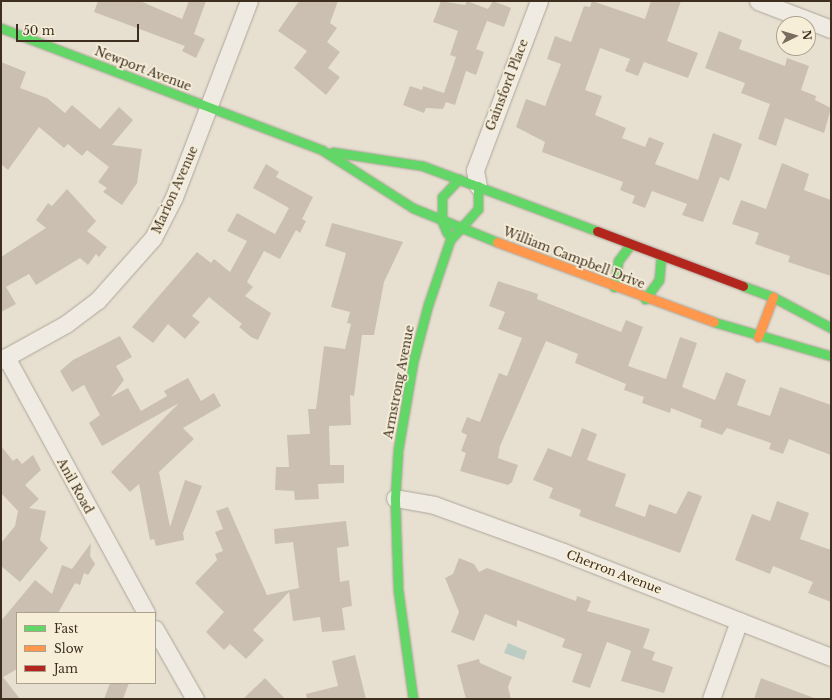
<!DOCTYPE html>
<style>
body{margin:0}
#map{position:relative;width:832px;height:700px;overflow:hidden;background:#e7e0d1;font-family:"Libre Baskerville",serif}
div>[style]{position:absolute}
[style*='--x']{left:calc(var(--x)*1px);top:calc(var(--y)*1px);width:calc(var(--w)*1px);rotate:calc(var(--a)*1deg)}
.water>*{inset:0;background:#bcccc2}
.building>*{inset:0;background:#cbbfb2}
.roads{filter:drop-shadow(0 0 1px #ada599) drop-shadow(0 0 1px #ada599)}
.street>*{height:17px;margin:-8.5px;padding:0 8.5px;transform-origin:8.5px;border-radius:8.5px;background:#efebe3}
.fast>*{height:9px;margin:-4.5px;padding:0 4.5px;transform-origin:4.5px;border-radius:4.5px;background:#63d668}
.slow>*{height:9px;margin:-4.5px;padding:0 4.5px;transform-origin:4.5px;border-radius:4.5px;background:#ff974d}
.jam>*{height:9px;margin:-4.5px;padding:0 4.5px;transform-origin:4.5px;border-radius:4.5px;background:#b3261e}
span{translate:-50% -50%;white-space:nowrap;text-align:center;line-height:1.15;-webkit-text-stroke:3.5px #f7eed8;paint-order:stroke}
.street-label{font-size:12px;color:#3d2e20}
.frame{position:absolute;inset:0;border:2px solid #3d2e20;pointer-events:none}
.legend{position:absolute;left:16px;top:612px;width:140px;height:72px;box-sizing:border-box;background:#f7eed8;border:1px solid #ada18e;margin:0;padding:5px 7px;list-style:none;font-size:12px;color:#3d2e20}
.legend li{display:flex;align-items:center;gap:8px;height:20px}
.legend b{width:20px;border:1px solid #ada18e}
.north{position:absolute;left:776px;top:16px;width:40px;height:40px;box-sizing:border-box;background:#f7eed8;border:1px solid #ada18e;border-radius:50%;rotate:85deg;font-size:11px;font-weight:700;line-height:16px;text-align:center;color:#3d2e20}
.north::after{content:'';display:block;margin:auto;width:14px;height:18px;background:#786c5e;clip-path:polygon(50% 0,100% 100%,50% 72%,0 100%)}
.scale{position:absolute;left:16px;top:24px;width:123px;height:18px;box-sizing:border-box;border:2px solid #3d2e20;border-top:0;padding-left:5px;font-size:12px;line-height:14px;white-space:nowrap;color:#3d2e20;-webkit-text-stroke:3px #f7eed8;paint-order:stroke}
</style>
<div id="map">
<div class="water">
<div style="clip-path:polygon(508px 643px,527px 651px,524px 660px,504px 653px)"></div>
</div>
<div class="building">
<div style="clip-path:polygon(98px 1px,140px 1px,182px 19px,189px 1px,206px 1px,194px 34px,205px 39px,196px 58px,182px 51px,185px 46px,94px 12px)"></div>
<div style="clip-path:polygon(299px 1px,338px 1px,330px 23px,337px 28px,327px 42px,340px 52px,328px 68px,340px 77px,326px 95px,294px 68px,307px 51px,278px 31px)"></div>
<div style="clip-path:polygon(441px 1px,465px 5px,467px 1px,488px 9px,493px 1px,511px 8px,504px 27px,487px 21px,476px 49px,484px 52px,476px 75px,466px 71px,455px 105px,446px 102px,443px 109px,426px 108px,424px 113px,403px 105px,410px 86px,422px 90px,423px 86px,444px 93px,456px 57px,450px 55px,458px 31px,433px 22px)"></div>
<div style="clip-path:polygon(592px 1px,645px 19px,651px 1px,681px 1px,667px 41px,698px 53px,688px 78px,644px 62px,638px 76px,625px 71px,630px 59px,600px 48px,585px 90px,602px 96px,595px 115px,626px 128px,622px 138px,645px 147px,649px 137px,664px 143px,655px 164px,698px 180px,713px 133px,742px 144px,729px 181px,720px 177px,703px 222px,682px 215px,687px 204px,652px 191px,645px 208px,632px 203px,635px 196px,620px 190px,623px 182px,542px 152px,545px 142px,516px 127px,526px 99px,545px 106px,561px 64px,547px 59px,555px 36px,571px 42px,584px 6px,590px 7px)"></div>
<div style="clip-path:polygon(719px 31px,742px 40px,739px 49px,785px 66px,787px 58px,809px 66px,801px 90px,816px 96px,815px 100px,831px 108px,824px 133px,785px 118px,776px 146px,758px 139px,770px 104px,741px 93px,745px 83px,705px 68px)"></div>
<div style="clip-path:polygon(1px 62px,26px 72px,20px 88px,47px 98px,65px 113px,72px 105px,100px 129px,119px 107px,133px 120px,112px 145px,142px 149px,137px 183px,122px 205px,103px 192px,107px 188px,98px 182px,109px 167px,87px 150px,82px 156px,68px 144px,64px 148px,39px 127px,8px 170px,1px 164px)"></div>
<div style="clip-path:polygon(782px 163px,809px 174px,804px 190px,831px 200px,831px 276px,788px 262px,790px 256px,755px 244px,759px 233px,732px 224px,741px 200px,766px 209px)"></div>
<div style="clip-path:polygon(266px 164px,279px 172px,276px 177px,313px 197px,302px 219px,306px 221px,300px 233px,296px 230px,280px 259px,264px 251px,247px 282px,253px 287px,245px 296px,271px 313px,258px 340px,251px 337px,239px 327px,242px 324px,209px 297px,192px 316px,200px 322px,185px 339px,168px 324px,153px 343px,132px 327px,197px 252px,211px 263px,214px 259px,230px 272px,247px 241px,227px 231px,237px 213px,275px 234px,289px 208px,253px 188px)"></div>
<div style="clip-path:polygon(67px 189px,96px 221px,87px 231px,107px 247px,99px 257px,96px 254px,88px 265px,80px 258px,36px 285px,29px 274px,6px 287px,16px 304px,1px 312px,1px 257px,46px 228px,36px 220px,48px 203px,52px 206px)"></div>
<div style="clip-path:polygon(332px 223px,403px 242px,384px 282px,374px 335px,362px 335px,354px 396px,350px 395px,351px 425px,329px 426px,330px 465px,344px 465px,344px 483px,318px 484px,319px 499px,295px 500px,294px 491px,275px 490px,276px 467px,289px 467px,287px 435px,310px 434px,308px 409px,316px 409px,324px 346px,345px 349px,351px 324px,347px 323px,350px 312px,331px 307px,346px 253px,325px 246px)"></div>
<div style="clip-path:polygon(498px 281px,538px 294px,537px 299px,621px 332px,626px 320px,643px 327px,628px 366px,666px 379px,680px 337px,697px 343px,682px 387px,715px 400px,726px 372px,746px 380px,737px 405px,770px 416px,780px 387px,831px 405px,831px 455px,789px 439px,783px 454px,769px 449px,771px 443px,727px 428px,722px 435px,700px 427px,702px 420px,671px 408px,670px 413px,642px 403px,644px 397px,624px 390px,626px 384px,575px 363px,578px 354px,546px 341px,500px 446px,498px 458px,518px 465px,512px 482px,508px 485px,460px 471px,466px 453px,461px 451px,467px 435px,461px 432px,467px 417px,480px 422px,499px 373px,507px 376px,522px 338px,498px 329px,505px 312px,489px 306px)"></div>
<div style="clip-path:polygon(120px 336px,132px 357px,116px 366px,124px 380px,111px 397px,128px 388px,141px 411px,167px 396px,164px 391px,188px 378px,201px 401px,214px 393px,221px 406px,183px 428px,194px 439px,159px 472px,170px 527px,185px 480px,202px 486px,183px 533px,184px 540px,156px 546px,154px 539px,150px 540px,139px 484px,130px 492px,111px 472px,179px 403px,102px 446px,89px 423px,100px 415px,84px 385px,72px 392px,60px 371px,73px 360px)"></div>
<div style="clip-path:polygon(582px 428px,597px 434px,587px 460px,626px 474px,615px 506px,645px 517px,649px 504px,676px 514px,688px 491px,702px 496px,680px 553px,579px 516px,581px 510px,549px 498px,553px 488px,533px 480px,548px 448px,571px 457px)"></div>
<div style="clip-path:polygon(1px 446px,13px 461px,17px 458px,22px 464px,33px 455px,41px 470px,25px 485px,39px 499px,29px 508px,46px 511px,40px 540px,48px 548px,20px 582px,1px 566px,1px 543px,15px 526px,18px 511px,1px 493px)"></div>
<div style="clip-path:polygon(777px 501px,809px 513px,800px 539px,831px 550px,831px 602px,808px 593px,813px 582px,773px 566px,770px 574px,735px 560px,752px 514px,770px 521px)"></div>
<div style="clip-path:polygon(228px 507px,267px 595px,299px 588px,293px 542px,275px 544px,274px 529px,346px 521px,349px 546px,337px 548px,340px 582px,349px 580px,352px 606px,342px 608px,345px 630px,322px 632px,320px 617px,293px 621px,289px 592px,253px 630px,264px 640px,246px 659px,230px 644px,224px 650px,206px 632px,224px 612px,195px 583px,217px 560px,215px 554px,223px 551px,215px 532px,223px 529px,216px 511px)"></div>
<div style="clip-path:polygon(91px 543px,90px 556px,95px 564px,88px 575px,84px 573px,80px 585px,75px 583px,58px 613px,17px 613px,17px 669px,3px 677px,20px 699px,1px 699px,1px 621px,35px 580px,52px 594px,62px 565px,72px 569px)"></div>
<div style="clip-path:polygon(459px 558px,474px 564px,479px 572px,487px 568px,576px 601px,577px 596px,591px 601px,587px 611px,650px 629px,643px 648px,655px 652px,652px 660px,673px 667px,664px 693px,621px 681px,631px 651px,607px 642px,590px 688px,572px 682px,582px 654px,562px 647px,565px 639px,517px 620px,517px 627px,485px 614px,474px 641px,451px 632px,459px 612px,445px 578px,453px 574px)"></div>
<div style="clip-path:polygon(355px 655px,366px 699px,307px 699px,306px 694px,338px 686px,332px 661px)"></div>
<div style="clip-path:polygon(479px 659px,480px 663px,512px 677px,508px 687px,511px 699px,466px 699px,457px 665px)"></div>
<div style="clip-path:polygon(265px 678px,285px 699px,243px 699px)"></div>
<div style="clip-path:polygon(761px 678px,814px 698px,813px 699px,754px 699px)"></div>
<div style="clip-path:polygon(110px 683px,129px 683px,123px 699px,104px 699px)"></div>
</div>
<div class="roads">
<div class="street">
<div style="--x:758;--y:1;--w:78;--a:21"></div>
<div style="--x:478;--y:186;--w:16;--a:-101"></div>
<div style="--x:475;--y:170;--w:181;--a:-69.3"></div>
<div style="--x:6;--y:357;--w:292;--a:61.3"></div>
<div style="--x:1;--y:360;--w:74;--a:-29"></div>
<div style="--x:66;--y:324;--w:39;--a:-37"></div>
<div style="--x:97;--y:301;--w:84;--a:-48.4"></div>
<div style="--x:153;--y:238;--w:46;--a:-62.9"></div>
<div style="--x:174;--y:197;--w:210;--a:-69.1"></div>
<div style="--x:395;--y:498;--w:40;--a:10"></div>
<div style="--x:434;--y:505;--w:137;--a:20"></div>
<div style="--x:563;--y:552;--w:288;--a:21.4"></div>
<div style="--x:155;--y:629;--w:81;--a:60.3"></div>
<div style="--x:711;--y:699;--w:83;--a:-70.3"></div>
</div>
<div class="fast">
<div style="--x:1;--y:28;--w:343;--a:20.8"></div>
<div style="--x:322;--y:150;--w:108;--a:32.5"></div>
<div style="--x:413;--y:208;--w:91;--a:22"></div>
<div style="--x:333;--y:152;--w:91;--a:8.8"></div>
<div style="--x:423;--y:166;--w:186;--a:20.5"></div>
<div style="--x:447;--y:233;--w:13;--a:-113"></div>
<div style="--x:442;--y:221;--w:24;--a:-90"></div>
<div style="--x:442;--y:197;--w:25;--a:-47"></div>
<div style="--x:743;--y:286;--w:32;--a:20"></div>
<div style="--x:773;--y:297;--w:66;--a:28.1"></div>
<div style="--x:614;--y:287;--w:26;--a:-81"></div>
<div style="--x:618;--y:261;--w:21;--a:-53"></div>
<div style="--x:645;--y:299;--w:24;--a:-54"></div>
<div style="--x:659;--y:280;--w:23;--a:-85"></div>
<div style="--x:714;--y:322;--w:122;--a:16.2"></div>
<div style="--x:413;--y:699;--w:110;--a:-97.8"></div>
<div style="--x:398;--y:590;--w:92;--a:-91.9"></div>
<div style="--x:395;--y:498;--w:48;--a:-86.4"></div>
<div style="--x:398;--y:450;--w:89;--a:-80.3"></div>
<div style="--x:413;--y:362;--w:59;--a:-75.3"></div>
<div style="--x:428;--y:305;--w:69;--a:-71.3"></div>
<div style="--x:450;--y:240;--w:42;--a:-47.9"></div>
<div style="--x:478;--y:209;--w:23;--a:-90"></div>
</div>
<div class="slow">
<div style="--x:497;--y:242;--w:231;--a:20.2"></div>
<div style="--x:758;--y:337;--w:43;--a:-69.4"></div>
</div>
<div class="jam">
<div style="--x:597;--y:231;--w:156;--a:20.6"></div>
</div>
</div>
<div class="street-label">
<span style="left:143px;top:69px;rotate:21deg">Newport Avenue</span>
<span style="left:507px;top:85px;rotate:-69deg">Gainsford Place</span>
<span style="left:175px;top:190px;rotate:-66deg">Marion Avenue</span>
<span style="left:574px;top:258px;rotate:21deg">William Campbell Drive</span>
<span style="left:399px;top:382px;rotate:-79deg">Armstrong Avenue</span>
<span style="left:75px;top:486px;rotate:61deg">Anil Road</span>
<span style="left:614px;top:572px;rotate:21deg">Cherron Avenue</span>
</div>
<div class="frame"></div>
<ul class="legend">
<li><b style="height:5px;background:#63d668"></b>Fast</li>
<li><b style="height:5px;background:#ff974d"></b>Slow</li>
<li><b style="height:5px;background:#b3261e"></b>Jam</li>
</ul>
<div class="north">N</div>
<div class="scale">50 m</div>
</div>
